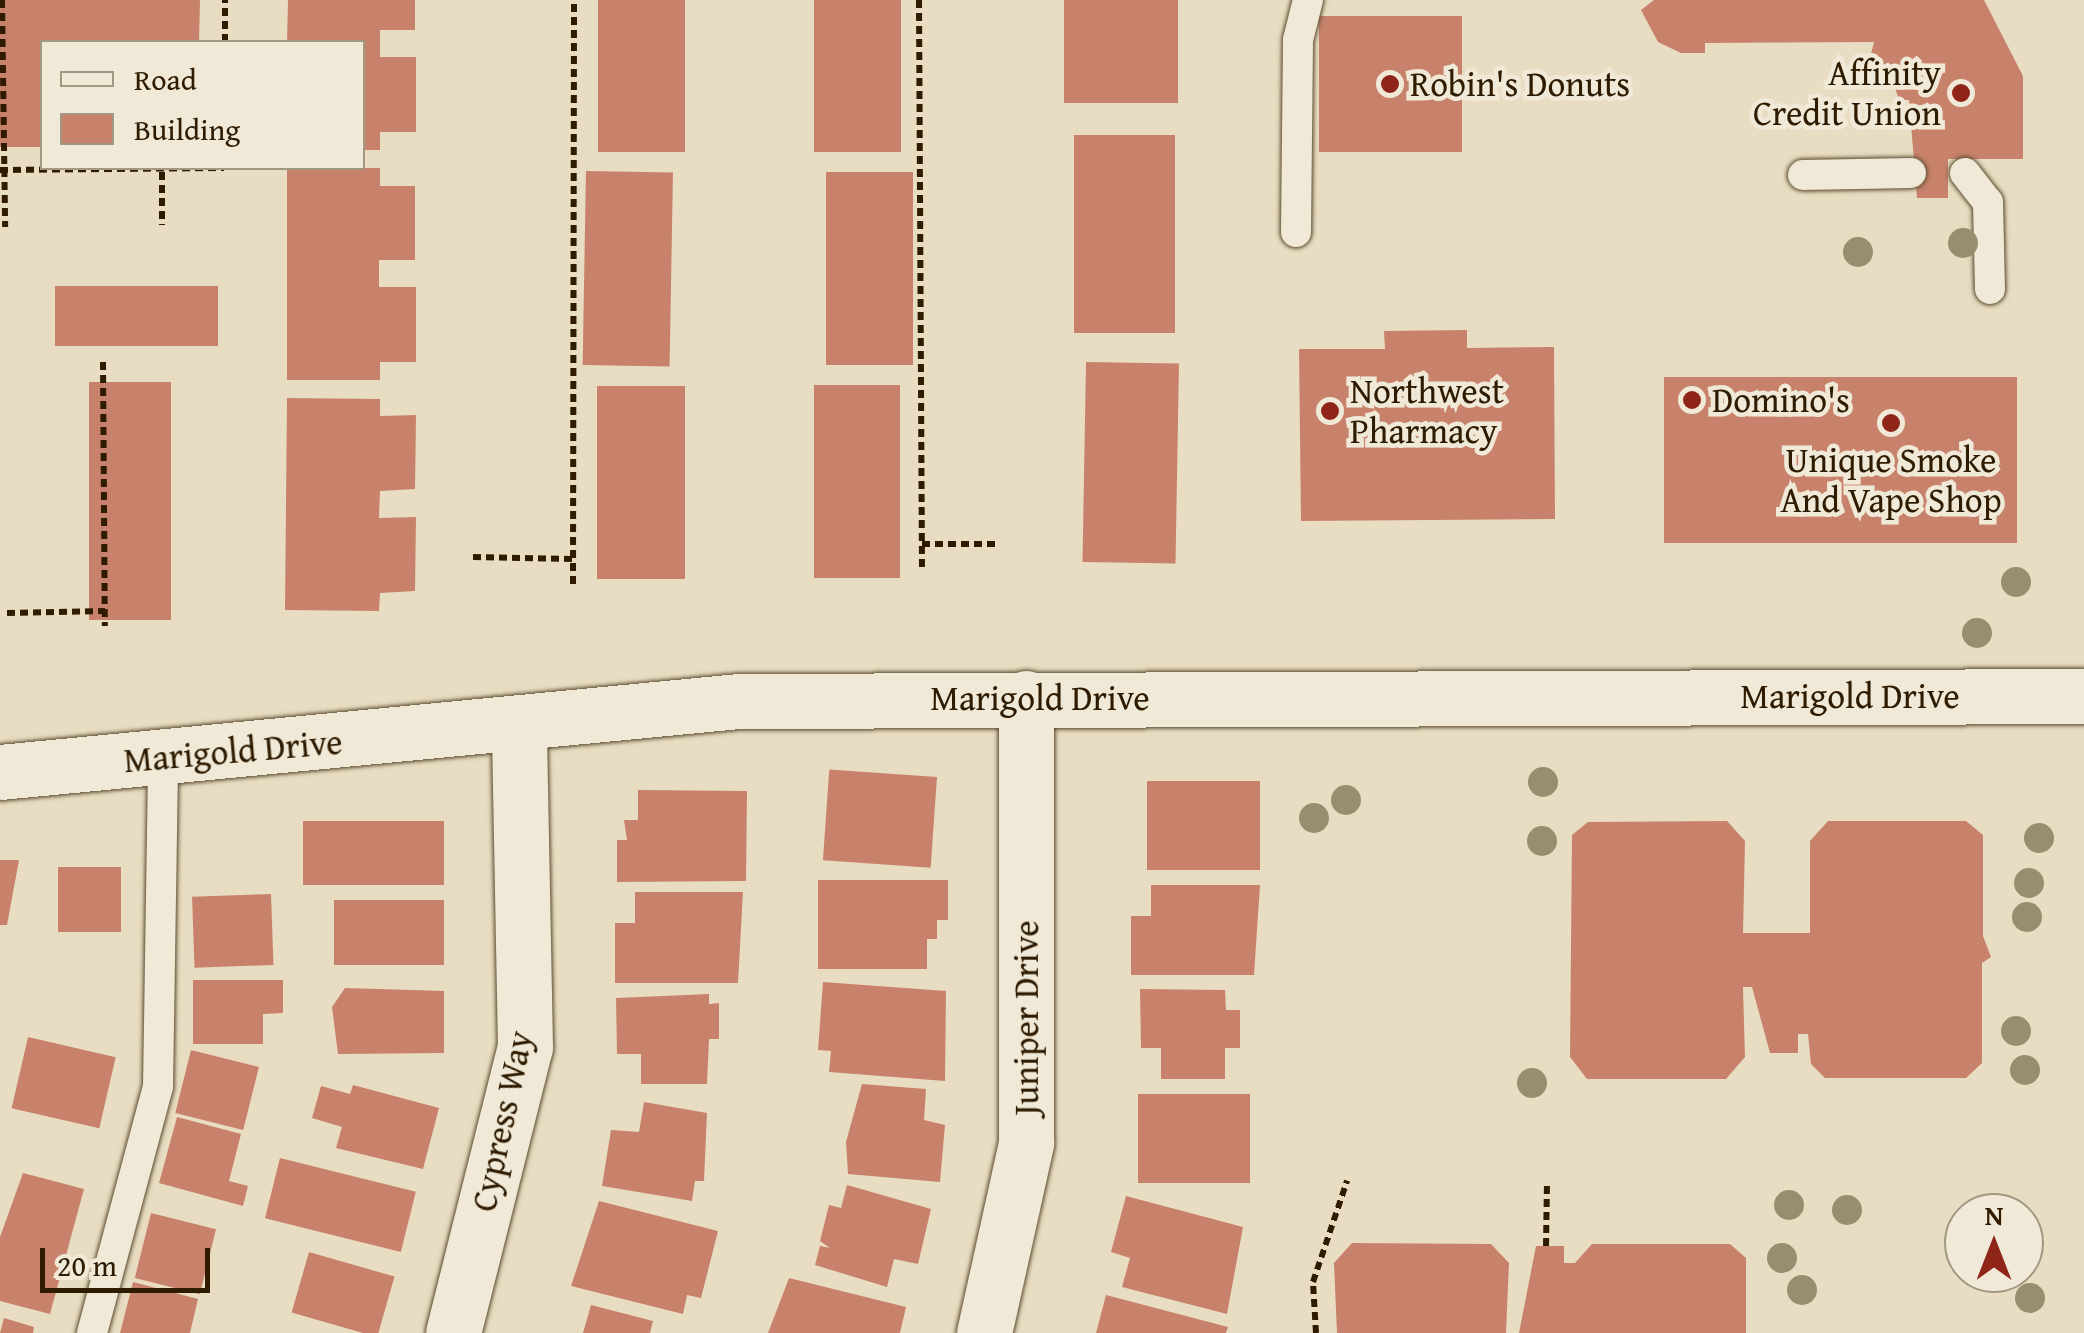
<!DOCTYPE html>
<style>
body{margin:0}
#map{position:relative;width:2084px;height:1333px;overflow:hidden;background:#e8ddc2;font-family:"Gentium Book Plus",serif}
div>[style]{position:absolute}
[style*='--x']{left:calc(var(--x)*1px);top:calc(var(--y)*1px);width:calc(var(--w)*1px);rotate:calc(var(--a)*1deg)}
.building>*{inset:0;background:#c8826b;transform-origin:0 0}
.path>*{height:6px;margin-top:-3px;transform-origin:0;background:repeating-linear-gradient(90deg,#2e1b00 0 8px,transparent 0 13px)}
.roads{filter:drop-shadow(0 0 2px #5c4c30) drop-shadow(0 0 2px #5c4c30)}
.lane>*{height:30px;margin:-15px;padding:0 15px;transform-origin:15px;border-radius:15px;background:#f0e9d7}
.street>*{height:55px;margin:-27.5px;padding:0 27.5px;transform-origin:27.5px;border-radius:27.5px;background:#f0e9d7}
.trees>*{width:30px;height:30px;margin:-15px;border-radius:50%;background:#998d6f}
.dots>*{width:28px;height:28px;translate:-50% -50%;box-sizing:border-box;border:5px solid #f0e9d7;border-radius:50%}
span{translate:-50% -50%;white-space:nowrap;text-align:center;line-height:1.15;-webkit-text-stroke:9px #f0e9d7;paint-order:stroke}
.poi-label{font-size:35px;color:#2e1b00}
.right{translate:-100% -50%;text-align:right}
.left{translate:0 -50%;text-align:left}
.street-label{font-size:35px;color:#2e1b00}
.legend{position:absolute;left:40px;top:40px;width:325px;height:130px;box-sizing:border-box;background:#f0e9d7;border:2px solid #a29781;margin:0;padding:12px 18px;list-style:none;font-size:30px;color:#2e1b00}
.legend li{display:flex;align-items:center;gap:20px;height:50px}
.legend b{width:50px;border:2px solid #a29781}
.north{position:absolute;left:1944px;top:1193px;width:100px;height:100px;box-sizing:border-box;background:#f0e9d7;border:2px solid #a29781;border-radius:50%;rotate:0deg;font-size:28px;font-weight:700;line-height:40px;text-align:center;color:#2e1b00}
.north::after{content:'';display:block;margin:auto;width:35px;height:45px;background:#8f2418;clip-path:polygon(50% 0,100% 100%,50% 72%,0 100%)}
.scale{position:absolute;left:40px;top:1248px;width:170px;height:45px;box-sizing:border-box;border:5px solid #2e1b00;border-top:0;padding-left:12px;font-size:30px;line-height:35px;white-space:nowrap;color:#2e1b00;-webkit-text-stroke:8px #f0e9d7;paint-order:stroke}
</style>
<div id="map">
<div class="building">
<div style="clip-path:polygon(0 0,200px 0,199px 42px,42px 42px,42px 147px,0 147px)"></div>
<div style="clip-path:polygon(288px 0,415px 0,415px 30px,380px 30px,380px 57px,416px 57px,416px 132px,380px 132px,380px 150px,362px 150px,362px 42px,287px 42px)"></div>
<div style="left:598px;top:0;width:87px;height:152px"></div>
<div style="left:814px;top:0;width:87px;height:152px"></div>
<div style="left:1064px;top:0;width:114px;height:103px"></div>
<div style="clip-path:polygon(1984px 0,2023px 76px,2023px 159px,1948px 159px,1948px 198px,1917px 198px,1909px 100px,1899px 100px,1892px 78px,1867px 70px,1874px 42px,1705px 43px,1705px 53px,1681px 53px,1658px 42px,1641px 10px,1654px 0)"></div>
<div style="left:1319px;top:16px;width:143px;height:136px"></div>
<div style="left:1175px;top:135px;width:198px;height:101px;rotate:90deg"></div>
<div style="clip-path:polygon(287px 168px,380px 168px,380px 186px,415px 186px,415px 260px,379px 260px,379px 287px,416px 287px,416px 362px,380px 362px,380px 380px,287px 380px)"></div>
<div style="left:586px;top:171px;width:87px;height:194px;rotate:1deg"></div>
<div style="left:826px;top:172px;width:87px;height:193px"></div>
<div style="left:55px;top:286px;width:163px;height:60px"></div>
<div style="clip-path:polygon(1467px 330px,1467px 348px,1554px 347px,1555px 519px,1301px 521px,1299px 349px,1385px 349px,1384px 331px)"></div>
<div style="left:1086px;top:362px;width:93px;height:200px;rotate:1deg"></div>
<div style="left:2017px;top:377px;width:166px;height:353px;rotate:90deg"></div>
<div style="left:171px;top:382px;width:238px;height:82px;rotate:90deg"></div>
<div style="left:814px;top:385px;width:86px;height:193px"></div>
<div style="left:597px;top:386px;width:88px;height:193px"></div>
<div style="clip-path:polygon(287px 398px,380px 399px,380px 416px,416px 415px,415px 489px,380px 491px,379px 518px,416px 517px,415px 591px,380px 593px,379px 611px,285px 610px)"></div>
<div style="left:937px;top:777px;width:91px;height:108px;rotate:94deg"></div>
<div style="left:1147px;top:781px;width:113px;height:89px"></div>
<div style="clip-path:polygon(638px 790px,747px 791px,746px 881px,617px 882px,617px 840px,627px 840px,624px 820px,638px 820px)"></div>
<div style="left:444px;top:821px;width:64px;height:141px;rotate:90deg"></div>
<div style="clip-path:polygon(1727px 821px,1745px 841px,1743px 933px,1810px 933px,1810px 841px,1828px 821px,1966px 821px,1983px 835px,1983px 936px,1991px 957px,1982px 963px,1982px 1063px,1966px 1078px,1825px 1078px,1811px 1064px,1808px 1034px,1798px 1034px,1798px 1053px,1770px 1053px,1752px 987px,1743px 987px,1745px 1057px,1726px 1079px,1587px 1079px,1570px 1057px,1572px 835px,1588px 822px)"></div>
<div style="clip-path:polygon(0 860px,19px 860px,7px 925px,0 925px)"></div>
<div style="left:58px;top:867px;width:63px;height:65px"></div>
<div style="clip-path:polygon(818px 880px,948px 880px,948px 920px,937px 920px,937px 939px,927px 939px,927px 969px,818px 969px)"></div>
<div style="clip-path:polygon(1151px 885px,1260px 885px,1254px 975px,1131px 975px,1131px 916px,1151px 916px)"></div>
<div style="clip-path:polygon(635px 892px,743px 892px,738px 983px,615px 983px,615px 923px,635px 923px)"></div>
<div style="left:271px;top:894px;width:71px;height:79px;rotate:88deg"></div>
<div style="left:334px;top:900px;width:110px;height:65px"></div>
<div style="clip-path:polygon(193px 980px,283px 980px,283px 1013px,263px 1014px,263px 1044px,193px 1044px)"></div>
<div style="clip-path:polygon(823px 982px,946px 991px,945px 1081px,829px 1072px,831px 1051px,818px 1050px)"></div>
<div style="clip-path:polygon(345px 988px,444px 991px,444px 1053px,338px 1054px,332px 1007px)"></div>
<div style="clip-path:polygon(1140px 989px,1225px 990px,1226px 1010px,1240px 1010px,1240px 1048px,1225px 1048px,1225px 1079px,1161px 1079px,1161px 1048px,1141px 1048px)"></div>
<div style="clip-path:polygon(709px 994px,709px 1004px,719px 1003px,719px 1039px,709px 1039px,707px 1084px,641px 1084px,641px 1054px,617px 1054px,616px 998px)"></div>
<div style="left:28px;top:1037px;width:90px;height:73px;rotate:13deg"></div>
<div style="left:191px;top:1050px;width:70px;height:65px;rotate:14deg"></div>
<div style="clip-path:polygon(862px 1084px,926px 1089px,924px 1120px,945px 1125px,940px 1182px,848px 1174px,846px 1142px)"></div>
<div style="clip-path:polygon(353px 1085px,439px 1108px,423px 1169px,336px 1148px,342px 1127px,312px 1118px,321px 1086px,350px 1094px)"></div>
<div style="left:1138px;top:1094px;width:112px;height:89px"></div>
<div style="clip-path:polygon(644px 1102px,707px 1113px,704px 1181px,695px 1181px,692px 1201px,602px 1186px,611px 1130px,639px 1132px)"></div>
<div style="clip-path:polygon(177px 1117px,241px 1134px,229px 1181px,248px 1186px,243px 1206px,159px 1183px)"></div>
<div style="left:280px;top:1158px;width:140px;height:62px;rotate:14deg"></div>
<div style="clip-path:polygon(23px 1173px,84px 1189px,50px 1314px,0 1301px,0 1237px)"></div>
<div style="clip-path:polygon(847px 1185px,931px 1209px,918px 1264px,894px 1259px,887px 1287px,815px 1265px,820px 1246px,830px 1248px,820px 1241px,829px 1205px,841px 1208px)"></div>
<div style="clip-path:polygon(1126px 1196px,1243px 1227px,1227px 1314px,1122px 1287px,1130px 1258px,1111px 1252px)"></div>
<div style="clip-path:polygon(599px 1201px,718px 1231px,701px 1298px,687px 1295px,683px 1314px,571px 1286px)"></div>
<div style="left:151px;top:1213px;width:67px;height:67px;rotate:14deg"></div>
<div style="clip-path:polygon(1352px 1243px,1491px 1244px,1509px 1263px,1506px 1333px,1337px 1333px,1334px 1263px)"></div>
<div style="clip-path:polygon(1592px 1244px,1730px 1244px,1746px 1258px,1746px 1333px,1519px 1333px,1536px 1246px,1564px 1246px,1564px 1263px,1575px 1263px)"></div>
<div style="left:309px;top:1252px;width:89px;height:63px;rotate:16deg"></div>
<div style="clip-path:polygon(789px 1278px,906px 1307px,900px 1333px,768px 1333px)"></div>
<div style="clip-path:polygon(133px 1282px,198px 1299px,190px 1333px,120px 1333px)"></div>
<div style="clip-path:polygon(1106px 1295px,1228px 1327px,1226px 1333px,1096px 1333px)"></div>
<div style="clip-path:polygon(591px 1305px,653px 1321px,650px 1333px,583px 1333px)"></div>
<div style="clip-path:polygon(4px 1318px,34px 1327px,33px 1333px,0 1333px)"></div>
</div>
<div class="path">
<div style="--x:2;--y:0;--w:227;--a:89.2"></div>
<div style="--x:919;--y:0;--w:569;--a:89.7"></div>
<div style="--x:225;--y:42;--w:42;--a:-90"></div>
<div style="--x:0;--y:170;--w:224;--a:-0.5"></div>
<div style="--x:162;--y:172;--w:53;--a:90"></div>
<div style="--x:103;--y:362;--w:264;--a:89.6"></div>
<div style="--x:922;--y:544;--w:76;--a:0"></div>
<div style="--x:473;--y:557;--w:100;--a:1.1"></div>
<div style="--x:573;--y:584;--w:584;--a:-89.9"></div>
<div style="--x:7;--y:613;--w:98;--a:-1.2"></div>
<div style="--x:1546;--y:1246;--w:63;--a:-89.1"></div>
<div style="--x:1316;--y:1333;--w:51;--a:-93.4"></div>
<div style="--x:1313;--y:1282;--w:107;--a:-71.4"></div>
</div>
<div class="roads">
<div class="lane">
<div style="--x:1965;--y:173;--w:37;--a:52"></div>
<div style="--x:1988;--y:202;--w:87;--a:88.7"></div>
<div style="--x:1803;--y:175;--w:108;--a:-1.1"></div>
<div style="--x:1296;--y:232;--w:192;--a:-89.4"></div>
<div style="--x:1298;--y:40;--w:41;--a:-76"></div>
<div style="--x:92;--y:1333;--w:255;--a:-75"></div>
<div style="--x:158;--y:1087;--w:330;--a:-89.1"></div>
</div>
<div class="street">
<div style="--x:0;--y:772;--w:742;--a:-5.49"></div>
<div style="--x:739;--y:701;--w:1345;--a:-0.21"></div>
<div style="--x:453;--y:1333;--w:295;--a:-75.9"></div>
<div style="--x:525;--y:1047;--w:322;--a:-91.1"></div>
<div style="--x:984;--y:1333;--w:195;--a:-77.5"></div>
<div style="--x:1026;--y:1143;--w:445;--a:-90"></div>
</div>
</div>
<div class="trees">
<div style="left:1963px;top:243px"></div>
<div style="left:1858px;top:252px"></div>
<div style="left:2016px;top:582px"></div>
<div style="left:1977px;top:633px"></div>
<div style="left:1543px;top:782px"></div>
<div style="left:1346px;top:800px"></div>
<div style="left:1314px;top:818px"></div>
<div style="left:2039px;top:838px"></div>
<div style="left:1542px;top:841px"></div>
<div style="left:2029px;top:883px"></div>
<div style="left:2027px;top:917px"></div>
<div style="left:2016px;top:1031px"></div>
<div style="left:2025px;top:1070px"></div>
<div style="left:1532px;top:1083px"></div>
<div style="left:1789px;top:1205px"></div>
<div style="left:1847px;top:1210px"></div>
<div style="left:1782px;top:1258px"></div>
<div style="left:1802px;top:1290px"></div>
<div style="left:2030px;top:1298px"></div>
</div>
<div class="dots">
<div style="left:1390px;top:84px;background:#8f2418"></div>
<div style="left:1961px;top:93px;background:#8f2418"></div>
<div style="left:1692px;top:400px;background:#8f2418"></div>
<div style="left:1330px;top:411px;background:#8f2418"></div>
<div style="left:1891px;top:423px;background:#8f2418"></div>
</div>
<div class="poi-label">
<span class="right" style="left:1941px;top:93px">Affinity<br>Credit Union</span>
<span class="left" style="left:1410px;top:84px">Robin's Donuts</span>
<span class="left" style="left:1350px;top:411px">Northwest<br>Pharmacy</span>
<span class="left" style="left:1712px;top:400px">Domino's</span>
<span style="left:1891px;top:480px">Unique Smoke<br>And Vape Shop</span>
</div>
<div class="street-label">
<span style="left:1850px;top:696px">Marigold Drive</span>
<span style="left:1040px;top:698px">Marigold Drive</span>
<span style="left:233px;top:751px;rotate:-5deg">Marigold Drive</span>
<span style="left:1026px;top:1018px;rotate:-90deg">Juniper Drive</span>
<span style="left:502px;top:1121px;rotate:-78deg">Cypress Way</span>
</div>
<ul class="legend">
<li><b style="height:12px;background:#f0e9d7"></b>Road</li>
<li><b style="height:28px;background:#c8826b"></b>Building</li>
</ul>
<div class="north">N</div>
<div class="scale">20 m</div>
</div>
